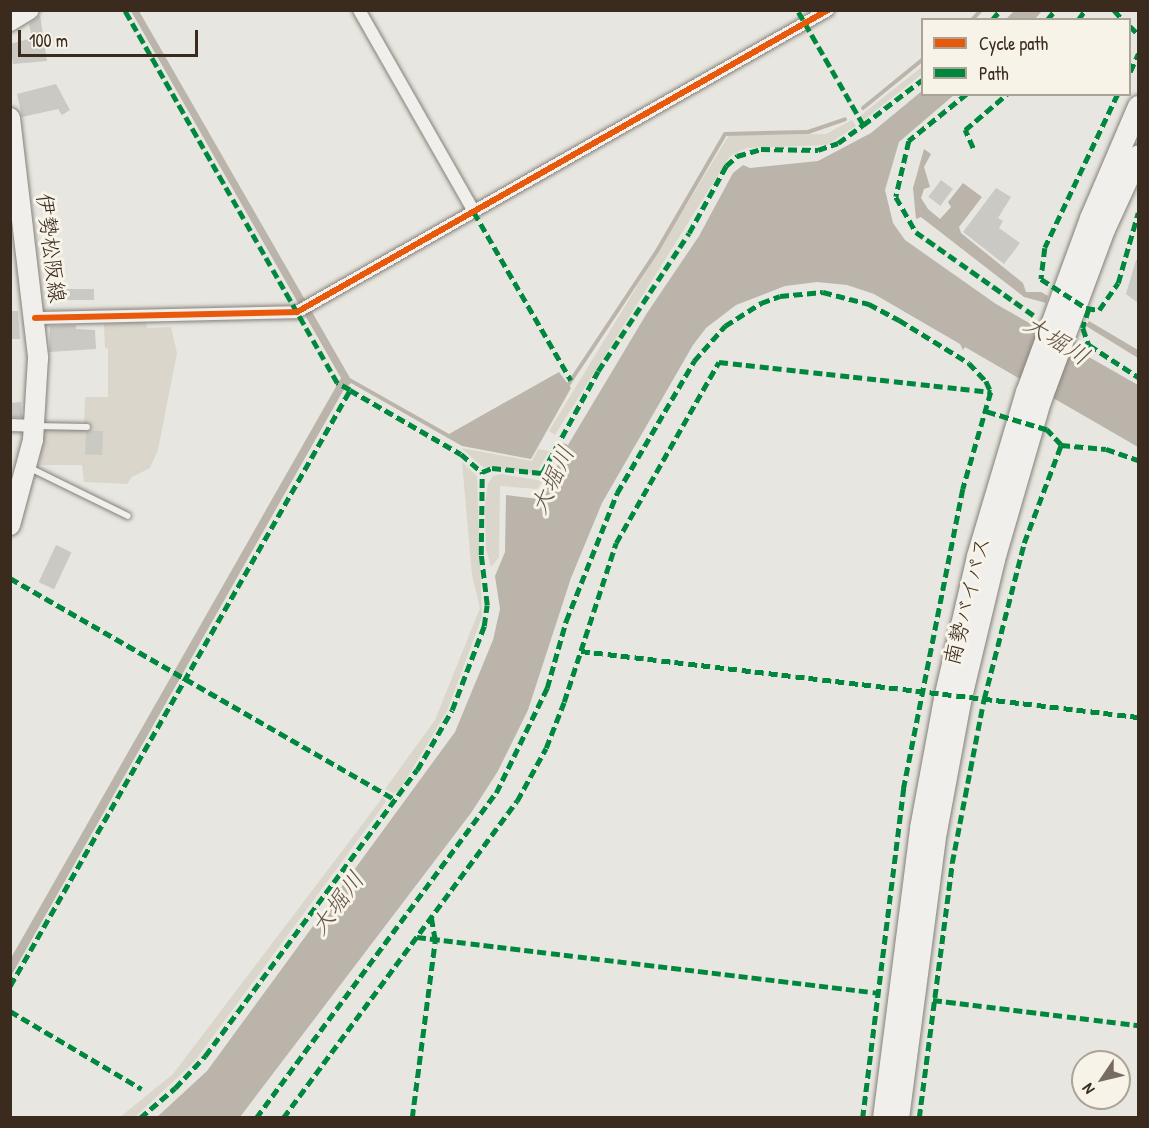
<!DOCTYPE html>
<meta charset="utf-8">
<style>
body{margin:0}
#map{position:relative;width:1149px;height:1128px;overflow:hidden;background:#e8e6e0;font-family:"Patrick Hand","Klee One",sans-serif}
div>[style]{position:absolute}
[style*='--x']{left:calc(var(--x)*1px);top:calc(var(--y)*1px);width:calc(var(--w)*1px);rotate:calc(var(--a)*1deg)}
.green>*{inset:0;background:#dad6cc}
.water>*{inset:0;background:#bbb4aa}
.stream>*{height:4px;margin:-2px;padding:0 2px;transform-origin:2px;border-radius:2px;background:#bbb4aa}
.building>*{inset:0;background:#cbc9c4;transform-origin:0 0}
.roads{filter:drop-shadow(0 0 2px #84807a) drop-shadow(0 0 2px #84807a)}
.service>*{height:6px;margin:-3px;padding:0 3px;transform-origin:3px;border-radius:3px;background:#f0efeb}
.minor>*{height:12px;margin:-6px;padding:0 6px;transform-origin:6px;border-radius:6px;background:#f0efeb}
.secondary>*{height:18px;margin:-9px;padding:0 9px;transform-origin:9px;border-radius:9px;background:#f0efeb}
.primary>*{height:20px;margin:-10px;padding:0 10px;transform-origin:10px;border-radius:10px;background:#f0efeb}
.trunk>*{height:21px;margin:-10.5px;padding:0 10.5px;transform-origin:10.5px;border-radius:10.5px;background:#f0efeb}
.quiet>*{height:4.5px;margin-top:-2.25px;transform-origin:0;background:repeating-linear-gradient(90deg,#00873e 0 9px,transparent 0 13.5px)}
.cycleway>*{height:6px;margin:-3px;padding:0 3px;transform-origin:3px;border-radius:3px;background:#e8590c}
span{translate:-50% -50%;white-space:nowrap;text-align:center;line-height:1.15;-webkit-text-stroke:6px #f7f3e8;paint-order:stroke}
.street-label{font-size:22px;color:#3b2a1e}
.water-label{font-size:24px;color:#615347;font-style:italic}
.frame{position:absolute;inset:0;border:12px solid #3b2a1e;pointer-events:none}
.legend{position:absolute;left:921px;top:18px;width:210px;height:78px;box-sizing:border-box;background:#f7f3e8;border:2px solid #aca397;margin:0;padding:8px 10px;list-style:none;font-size:18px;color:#3b2a1e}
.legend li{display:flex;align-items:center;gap:12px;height:30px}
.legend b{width:30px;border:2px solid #aca397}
.north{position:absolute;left:1071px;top:1050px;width:60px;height:60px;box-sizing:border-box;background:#f7f3e8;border:2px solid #aca397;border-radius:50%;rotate:235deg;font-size:16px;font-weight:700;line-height:24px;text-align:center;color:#3b2a1e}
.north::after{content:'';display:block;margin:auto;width:21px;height:27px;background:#786c62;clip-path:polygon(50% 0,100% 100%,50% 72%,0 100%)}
.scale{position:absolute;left:18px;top:30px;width:180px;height:27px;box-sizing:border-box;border:3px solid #3b2a1e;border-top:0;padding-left:8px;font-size:18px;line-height:21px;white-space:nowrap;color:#3b2a1e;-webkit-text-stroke:4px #f7f3e8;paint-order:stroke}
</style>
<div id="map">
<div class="green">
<div style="clip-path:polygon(922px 67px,922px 74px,864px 120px,861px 116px,866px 111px)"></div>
<div style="clip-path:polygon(852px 120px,856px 126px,827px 145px,747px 148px,730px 156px,555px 435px,549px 431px,729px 135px,826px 134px)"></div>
<div style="clip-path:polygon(146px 321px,147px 328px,171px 327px,177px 353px,158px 450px,150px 468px,132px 477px,127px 484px,84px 482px,82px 465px,39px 465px,45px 425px,84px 424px,85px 397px,108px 397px,108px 349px,105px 348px,104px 324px)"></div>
<div style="clip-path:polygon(461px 448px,532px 461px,538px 449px,549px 451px,536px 474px,483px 467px)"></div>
<div style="clip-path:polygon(462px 462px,477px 476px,482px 617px,447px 711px,399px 791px,393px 793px,385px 789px,435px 720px,480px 608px,472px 575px)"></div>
<div style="clip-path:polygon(501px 474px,543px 481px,537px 489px,500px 486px,499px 557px,491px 567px,486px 549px,485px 504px,488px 484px,493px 476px)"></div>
<div style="clip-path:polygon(383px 797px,386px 802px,194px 1062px,135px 1117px,120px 1117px,173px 1074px)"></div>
</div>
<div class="water">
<div style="clip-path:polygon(1015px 10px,1042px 10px,1042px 11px,1035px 19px,1006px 19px)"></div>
<div style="clip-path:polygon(131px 11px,139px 11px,350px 378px,449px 434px,559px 372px,571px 388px,531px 459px,462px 446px,351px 383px,343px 391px,11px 976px,11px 958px,341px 378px)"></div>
<div style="clip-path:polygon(922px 91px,922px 94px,954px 95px,899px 142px,885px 190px,893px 223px,905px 240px,996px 304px,1138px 385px,1138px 447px,965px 347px,963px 350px,960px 344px,874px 294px,847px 285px,817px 282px,785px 286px,736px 305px,706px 328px,693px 345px,602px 503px,571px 578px,528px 710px,498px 771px,471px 813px,240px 1117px,156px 1118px,207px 1071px,455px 732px,493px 640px,500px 609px,495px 576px,505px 552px,506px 495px,538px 499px,543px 495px,563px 454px,559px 451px,563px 443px,568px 445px,647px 313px,699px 236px,733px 173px,743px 165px,750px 168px,818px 161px,871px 133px)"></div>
<div style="clip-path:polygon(924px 149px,931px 154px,924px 167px,930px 187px,924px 189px,921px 198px,928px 209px,940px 219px,951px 207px,948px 202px,963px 183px,982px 197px,959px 227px,961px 233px,1023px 283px,1026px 292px,1041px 292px,1048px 296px,1046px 303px,1024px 297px,921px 217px,916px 219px,913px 188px)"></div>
<div style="clip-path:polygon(1089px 321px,1138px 350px,1138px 358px,1086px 326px)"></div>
</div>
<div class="stream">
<div style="--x:972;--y:20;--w:13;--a:-48"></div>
<div style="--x:863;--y:108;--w:76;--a:-39.1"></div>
<div style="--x:568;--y:385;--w:161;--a:-56.4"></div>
<div style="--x:657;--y:251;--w:135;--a:-59.8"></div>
<div style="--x:725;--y:134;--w:83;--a:-1.4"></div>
<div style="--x:808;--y:132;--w:39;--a:-19"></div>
</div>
<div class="building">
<div style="clip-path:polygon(40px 15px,47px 61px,13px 64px,10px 44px,32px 38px,29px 24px)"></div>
<div style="clip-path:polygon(56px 84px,70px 110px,62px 115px,58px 109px,22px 117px,17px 94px)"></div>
<div style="left:941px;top:180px;width:15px;height:21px;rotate:37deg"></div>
<div style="clip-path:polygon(996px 188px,1011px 197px,998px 218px,1003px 221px,999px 228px,1020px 243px,1004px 264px,963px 232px)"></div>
<div style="clip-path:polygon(1136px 260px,1138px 260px,1138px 303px,1126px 294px)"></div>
<div style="left:94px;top:289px;width:11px;height:35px;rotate:90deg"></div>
<div style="clip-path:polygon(10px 311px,18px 311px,20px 339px,10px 339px)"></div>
<div style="clip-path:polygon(76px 325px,76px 329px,95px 330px,96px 349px,49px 352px,50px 326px)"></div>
<div style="clip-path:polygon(21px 402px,22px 417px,10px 417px,10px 403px)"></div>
<div style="left:103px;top:431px;width:24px;height:17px;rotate:92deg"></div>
<div style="left:56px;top:545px;width:17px;height:41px;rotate:25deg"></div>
</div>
<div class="roads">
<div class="service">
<div style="--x:35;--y:426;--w:52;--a:1.1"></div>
<div style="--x:28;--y:467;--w:111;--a:26.1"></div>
</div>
<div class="minor">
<div style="--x:359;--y:10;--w:232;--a:60.3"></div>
<div style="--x:35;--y:318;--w:262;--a:-1.3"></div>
<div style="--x:297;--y:312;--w:611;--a:-29.63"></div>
<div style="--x:10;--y:425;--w:25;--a:2"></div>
</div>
<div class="secondary">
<div style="--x:10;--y:22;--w:23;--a:-31"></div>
</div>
<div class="primary">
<div style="--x:10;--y:118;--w:242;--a:83.3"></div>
<div style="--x:38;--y:358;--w:82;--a:93.5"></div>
<div style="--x:33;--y:440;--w:88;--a:105.1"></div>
</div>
<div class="trunk">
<div style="--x:883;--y:1118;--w:292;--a:-82.7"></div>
<div style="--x:920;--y:828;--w:132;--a:-79.5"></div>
<div style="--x:944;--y:698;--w:146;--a:-76.9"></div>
<div style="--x:977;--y:556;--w:171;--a:-73.4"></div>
<div style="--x:1026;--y:392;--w:185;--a:-69.8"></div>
<div style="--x:1090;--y:218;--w:122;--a:-66.8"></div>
<div style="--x:898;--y:1118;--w:290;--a:-82.5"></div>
<div style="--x:936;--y:831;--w:132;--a:-79.5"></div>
<div style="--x:960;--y:701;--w:146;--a:-76.5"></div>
<div style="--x:994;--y:559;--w:165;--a:-73.8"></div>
<div style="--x:1040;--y:401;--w:184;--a:-69.6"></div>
<div style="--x:1104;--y:229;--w:81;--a:-65.3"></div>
</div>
</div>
<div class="quiet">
<div style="--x:1114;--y:10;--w:13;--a:48"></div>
<div style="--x:992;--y:20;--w:13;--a:-51"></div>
<div style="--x:1047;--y:20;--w:13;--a:-51"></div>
<div style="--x:1078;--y:20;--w:12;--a:-55"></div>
<div style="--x:1130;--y:26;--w:11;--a:45"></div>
<div style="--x:1130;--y:72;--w:20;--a:-66"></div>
<div style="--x:967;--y:94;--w:75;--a:141"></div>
<div style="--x:909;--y:141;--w:57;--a:103.1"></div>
<div style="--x:896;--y:197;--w:40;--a:60.3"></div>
<div style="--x:916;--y:232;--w:147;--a:35.3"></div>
<div style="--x:1118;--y:94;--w:170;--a:115.4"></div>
<div style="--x:1045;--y:248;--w:31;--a:97"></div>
<div style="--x:1041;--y:279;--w:54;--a:32.8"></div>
<div style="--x:1086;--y:308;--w:13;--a:9"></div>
<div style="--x:1099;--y:310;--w:33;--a:-55"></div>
<div style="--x:1118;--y:283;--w:73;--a:-74.1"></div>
<div style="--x:863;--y:125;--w:74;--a:-37.3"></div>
<div style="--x:973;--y:148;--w:20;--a:-114"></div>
<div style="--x:965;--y:130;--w:55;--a:-40.6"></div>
<div style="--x:474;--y:212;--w:194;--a:60"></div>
<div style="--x:1089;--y:309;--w:20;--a:108"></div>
<div style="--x:1083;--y:328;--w:18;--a:71"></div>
<div style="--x:1089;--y:345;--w:59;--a:33.1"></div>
<div style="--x:350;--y:390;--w:128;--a:30"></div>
<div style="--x:461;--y:454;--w:28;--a:41"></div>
<div style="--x:1061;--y:445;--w:45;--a:5.1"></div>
<div style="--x:1106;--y:449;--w:34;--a:19"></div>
<div style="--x:482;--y:472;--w:11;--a:-22"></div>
<div style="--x:492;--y:468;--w:50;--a:5.7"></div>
<div style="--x:542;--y:473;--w:116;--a:-61.2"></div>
<div style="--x:598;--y:371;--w:165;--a:-56.6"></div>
<div style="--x:689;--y:233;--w:77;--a:-61.1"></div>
<div style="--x:726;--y:166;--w:15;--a:-42"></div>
<div style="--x:737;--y:156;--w:25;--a:-16"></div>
<div style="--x:761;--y:149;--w:57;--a:1"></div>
<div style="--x:818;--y:150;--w:21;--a:-19"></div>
<div style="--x:838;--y:143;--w:31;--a:-36"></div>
<div style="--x:863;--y:125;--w:133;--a:-119.9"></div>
<div style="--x:10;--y:578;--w:443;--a:29.9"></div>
<div style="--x:581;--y:651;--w:561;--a:6.76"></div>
<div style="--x:417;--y:937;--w:463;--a:6.9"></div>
<div style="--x:10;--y:986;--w:686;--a:-60.3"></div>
<div style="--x:350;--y:390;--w:15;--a:-152"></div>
<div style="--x:337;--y:383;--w:430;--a:-119.7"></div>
<div style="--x:933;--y:1000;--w:207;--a:7"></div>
<div style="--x:10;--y:1011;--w:153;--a:30.6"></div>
<div style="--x:140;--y:1118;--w:46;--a:-40.6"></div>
<div style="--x:175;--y:1088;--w:44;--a:-46.8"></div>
<div style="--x:205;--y:1056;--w:356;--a:-53.5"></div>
<div style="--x:417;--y:770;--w:69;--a:-59.7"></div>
<div style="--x:452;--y:710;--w:90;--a:-69.1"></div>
<div style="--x:484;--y:626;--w:21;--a:-82"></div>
<div style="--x:487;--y:605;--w:50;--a:-96.8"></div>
<div style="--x:481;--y:555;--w:83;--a:-89.3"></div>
<div style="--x:256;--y:1118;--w:404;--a:-53.6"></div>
<div style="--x:496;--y:793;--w:117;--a:-64.1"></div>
<div style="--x:547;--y:688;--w:70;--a:-74.2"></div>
<div style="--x:566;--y:621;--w:138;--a:-68.3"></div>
<div style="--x:617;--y:493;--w:153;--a:-59.7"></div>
<div style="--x:694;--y:361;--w:47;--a:-48.5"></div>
<div style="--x:725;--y:326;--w:43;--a:-32.6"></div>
<div style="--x:761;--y:303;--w:20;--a:-20"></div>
<div style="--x:780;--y:296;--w:43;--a:-5.3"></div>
<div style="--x:823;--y:292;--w:48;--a:14.6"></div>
<div style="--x:869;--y:304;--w:34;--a:28"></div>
<div style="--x:899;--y:320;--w:82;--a:31.6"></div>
<div style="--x:969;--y:363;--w:25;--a:47"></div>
<div style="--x:986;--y:381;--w:12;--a:66"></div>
<div style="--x:991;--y:392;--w:101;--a:106.1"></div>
<div style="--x:963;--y:489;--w:305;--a:101.2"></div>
<div style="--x:904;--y:788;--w:333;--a:97.1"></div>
<div style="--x:283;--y:1118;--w:394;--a:-53.6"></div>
<div style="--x:517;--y:801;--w:60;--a:-61.3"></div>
<div style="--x:546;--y:748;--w:49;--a:-68.6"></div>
<div style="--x:564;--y:702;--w:167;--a:-71.9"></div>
<div style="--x:616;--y:543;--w:208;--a:-60.4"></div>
<div style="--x:719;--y:362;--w:274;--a:6.3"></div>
<div style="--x:412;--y:1118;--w:179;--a:-82.6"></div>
<div style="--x:435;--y:940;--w:23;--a:-100"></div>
<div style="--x:919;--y:1118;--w:257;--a:-82.6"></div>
<div style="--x:952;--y:863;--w:167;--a:-79"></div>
<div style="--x:984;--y:699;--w:161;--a:-75.6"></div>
<div style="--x:1024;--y:543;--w:105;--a:-69.3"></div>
<div style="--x:1061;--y:445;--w:21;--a:-133"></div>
<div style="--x:1047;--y:430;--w:63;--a:-163.3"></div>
</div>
<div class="cycleway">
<div style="--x:35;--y:318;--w:262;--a:-1.3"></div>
<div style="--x:297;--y:312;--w:611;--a:-29.63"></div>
</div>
<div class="street-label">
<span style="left:51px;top:248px;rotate:83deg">伊勢松阪線</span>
<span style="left:967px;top:601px;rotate:-76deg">南勢バイパス</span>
</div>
<div class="water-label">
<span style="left:1057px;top:340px;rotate:32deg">大堀川</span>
<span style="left:552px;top:480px;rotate:-65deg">大堀川</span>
<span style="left:337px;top:903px;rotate:-53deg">大堀川</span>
</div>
<div class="frame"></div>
<ul class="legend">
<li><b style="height:8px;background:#e8590c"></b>Cycle path</li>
<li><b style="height:8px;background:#00873e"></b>Path</li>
</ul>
<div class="north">N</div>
<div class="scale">100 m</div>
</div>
